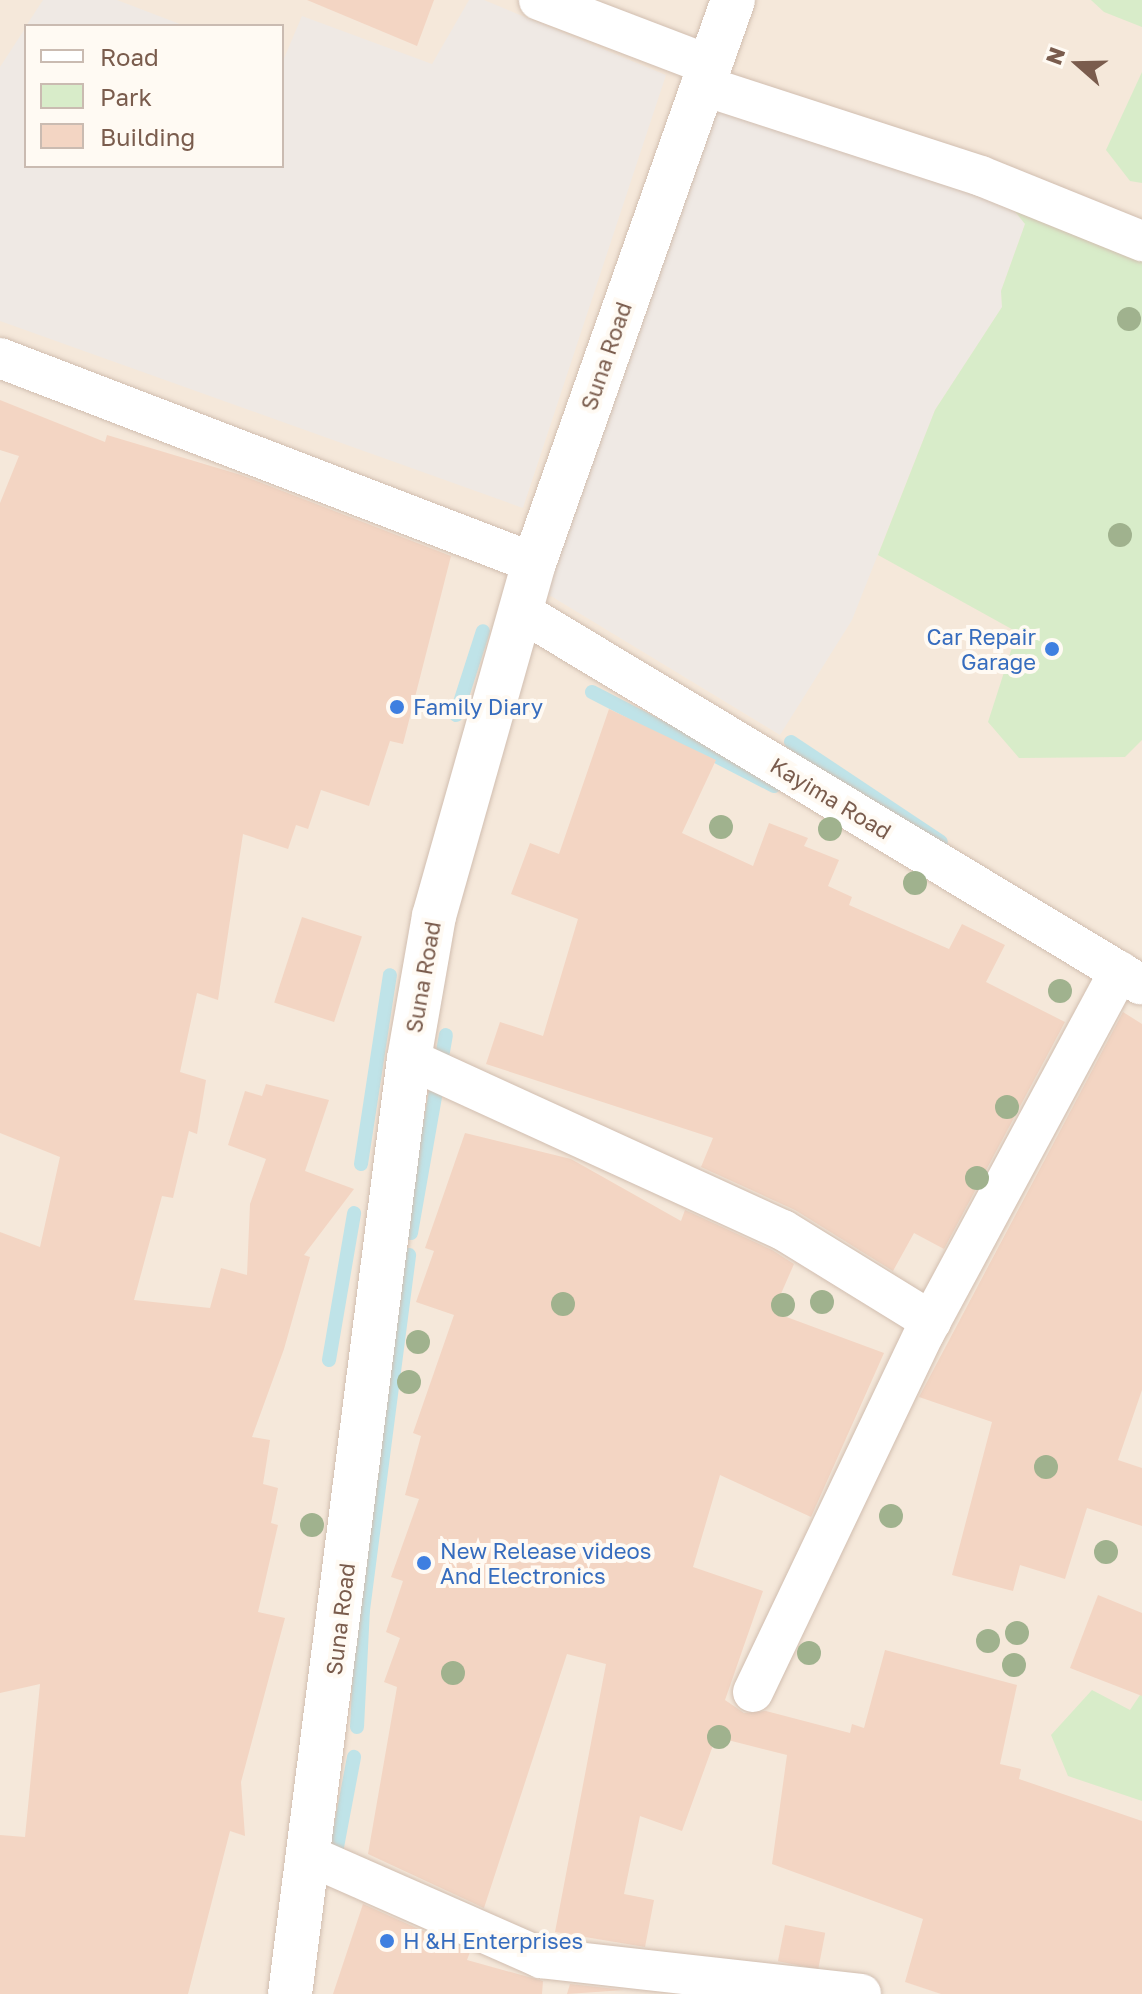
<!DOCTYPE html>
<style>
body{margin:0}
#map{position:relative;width:1142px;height:1994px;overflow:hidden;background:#fdf6ec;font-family:"Golos Text",sans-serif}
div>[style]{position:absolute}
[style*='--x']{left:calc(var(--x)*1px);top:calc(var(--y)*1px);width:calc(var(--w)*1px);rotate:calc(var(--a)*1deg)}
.residential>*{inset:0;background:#f5e8da}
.industrial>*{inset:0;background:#efe9e4}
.green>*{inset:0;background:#d8ecc9}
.stream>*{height:14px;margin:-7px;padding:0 7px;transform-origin:7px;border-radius:7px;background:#bfe3e8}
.building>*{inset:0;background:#f3d5c3;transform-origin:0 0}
.roads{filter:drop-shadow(0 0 2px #d1beb0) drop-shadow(0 0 2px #d1beb0)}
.minor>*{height:40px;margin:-20px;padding:0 20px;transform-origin:20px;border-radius:20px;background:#fff}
.tertiary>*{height:44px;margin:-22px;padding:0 22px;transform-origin:22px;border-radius:22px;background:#fff}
.trees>*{width:24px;height:24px;margin:-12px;border-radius:50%;background:#a0b28e}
.dots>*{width:22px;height:22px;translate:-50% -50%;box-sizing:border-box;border:4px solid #fffaf3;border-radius:50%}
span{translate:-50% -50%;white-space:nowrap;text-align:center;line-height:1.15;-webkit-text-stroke:8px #fffaf3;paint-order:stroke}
.street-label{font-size:22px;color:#7a5c4d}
.shop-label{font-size:22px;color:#366cbe}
.right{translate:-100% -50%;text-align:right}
.left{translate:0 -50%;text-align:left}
.legend{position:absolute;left:24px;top:24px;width:260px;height:144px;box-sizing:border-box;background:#fffaf3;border:2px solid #cabbb1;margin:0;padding:10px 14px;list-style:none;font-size:24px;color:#7a5c4d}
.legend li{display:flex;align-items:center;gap:16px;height:40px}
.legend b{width:40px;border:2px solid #cabbb1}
.north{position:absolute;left:1038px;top:24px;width:80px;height:80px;-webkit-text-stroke:6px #fffaf3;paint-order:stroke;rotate:290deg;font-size:22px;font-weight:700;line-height:32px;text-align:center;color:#7a5c4d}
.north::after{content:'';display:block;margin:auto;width:28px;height:36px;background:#7a5c4d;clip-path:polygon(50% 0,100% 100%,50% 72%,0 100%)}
</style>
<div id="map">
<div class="residential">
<div style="clip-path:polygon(evenodd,0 0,1142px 0,1142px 1994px,0 1994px,0 0,26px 26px,282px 26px,282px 166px,26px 166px,26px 26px)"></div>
</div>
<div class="industrial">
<div style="clip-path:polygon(43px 0,117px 0,185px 26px,26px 26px)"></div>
<div style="clip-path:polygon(469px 0,484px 0,666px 75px,523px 508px,0 321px,0 67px,26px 27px,26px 166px,282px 166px,282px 63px,302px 16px,432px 64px)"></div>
<div style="clip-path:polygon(708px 93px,1009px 204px,1025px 224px,1001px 291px,1002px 307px,935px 410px,852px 620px,780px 735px,541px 590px)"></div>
</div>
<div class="green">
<div style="clip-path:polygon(1091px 0,1142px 0,1142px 27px,1104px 12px)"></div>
<div style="clip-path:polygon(1142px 72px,1142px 183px,1130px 181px,1106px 150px)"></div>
<div style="clip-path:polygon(1009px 204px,1142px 258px,1142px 740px,1125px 757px,1019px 758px,988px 722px,1017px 632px,878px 555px,935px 410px,1002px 307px,1001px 291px,1025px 224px)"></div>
<div style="clip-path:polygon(1092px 1690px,1130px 1710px,1142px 1692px,1142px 1801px,1068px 1776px,1051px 1735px)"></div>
</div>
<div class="stream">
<div style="--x:592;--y:692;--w:205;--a:27.3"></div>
<div style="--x:456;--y:715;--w:88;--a:-72.2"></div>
<div style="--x:791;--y:742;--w:180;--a:33.7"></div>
<div style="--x:361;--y:1164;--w:191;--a:-81.3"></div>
<div style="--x:411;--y:1233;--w:201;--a:-80"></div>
<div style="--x:329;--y:1360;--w:149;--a:-80.3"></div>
<div style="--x:357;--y:1727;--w:117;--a:-87.1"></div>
<div style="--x:363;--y:1610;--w:358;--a:-82.6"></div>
<div style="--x:334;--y:1863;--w:108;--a:-79.3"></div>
</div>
<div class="building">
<div style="clip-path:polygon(307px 0,434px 0,417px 46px)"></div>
<div style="clip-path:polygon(0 400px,105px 442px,107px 435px,241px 475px,451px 556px,403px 744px,390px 741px,369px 806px,321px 790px,308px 829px,296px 825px,288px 849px,243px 834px,218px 1000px,197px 993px,180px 1072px,206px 1080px,197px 1134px,189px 1131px,173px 1198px,162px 1196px,134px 1300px,210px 1308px,221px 1268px,247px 1275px,250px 1204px,266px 1159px,228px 1145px,245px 1091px,262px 1096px,266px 1084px,329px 1100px,305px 1171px,354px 1189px,304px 1255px,310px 1257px,284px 1349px,252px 1437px,270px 1440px,263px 1484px,278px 1488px,271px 1523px,278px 1525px,258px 1612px,285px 1618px,241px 1782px,245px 1836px,230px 1831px,188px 1994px,0 1994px,0 1835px,25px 1837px,40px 1684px,0 1693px,0 1232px,40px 1247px,60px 1157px,0 1133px,0 503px,19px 456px,0 450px)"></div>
<div style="clip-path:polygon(609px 709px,716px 760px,682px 833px,753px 866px,769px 823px,808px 838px,804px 846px,839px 860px,828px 886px,852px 897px,849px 905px,949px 949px,962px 924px,1005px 945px,986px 982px,1065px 1022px,944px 1249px,914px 1233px,893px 1271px,795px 1210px,701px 1167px,713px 1138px,486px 1064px,500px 1022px,543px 1036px,578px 919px,511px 894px,530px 843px,559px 854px)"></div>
<div style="left:302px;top:917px;width:63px;height:90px;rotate:18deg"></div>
<div style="clip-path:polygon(1123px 1012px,1142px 1024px,1142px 1390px,1118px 1460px,1142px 1468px,1142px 1526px,1087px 1508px,1065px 1579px,1020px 1565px,1013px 1591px,952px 1575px,992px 1422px,919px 1397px)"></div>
<div style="clip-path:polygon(465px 1133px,571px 1159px,681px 1221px,685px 1210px,772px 1250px,794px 1264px,773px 1312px,884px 1353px,811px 1517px,720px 1475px,693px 1567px,763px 1591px,725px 1700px,744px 1713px,766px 1711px,850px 1733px,852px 1724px,864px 1728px,885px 1650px,1017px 1685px,1000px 1764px,1021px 1769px,1019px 1779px,1142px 1821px,1142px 1994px,941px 1994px,905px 1982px,923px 1919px,772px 1864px,787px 1755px,716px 1737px,682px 1831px,640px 1816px,624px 1894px,654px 1900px,645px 1947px,555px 1932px,606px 1664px,567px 1654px,484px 1908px,368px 1854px,397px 1687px,384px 1682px,400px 1638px,386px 1632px,403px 1581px,391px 1577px,419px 1499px,405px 1495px,421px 1436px,413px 1433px,454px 1315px,416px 1302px,434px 1251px,425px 1248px)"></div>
<div style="clip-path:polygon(1098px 1595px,1142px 1613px,1142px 1696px,1070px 1668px)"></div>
<div style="clip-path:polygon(363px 1904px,470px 1952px,467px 1960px,543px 1981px,542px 1994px,333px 1994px)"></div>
<div style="left:785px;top:1925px;width:41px;height:37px;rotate:11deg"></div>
<div style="clip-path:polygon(570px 1984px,624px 1990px,567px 1994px)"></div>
</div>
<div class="roads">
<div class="minor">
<div style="--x:539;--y:0;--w:182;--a:20.9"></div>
<div style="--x:701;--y:85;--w:294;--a:18"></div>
<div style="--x:981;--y:176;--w:174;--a:22"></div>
<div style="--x:0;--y:358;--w:572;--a:21"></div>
<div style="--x:520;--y:611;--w:724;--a:31.03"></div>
<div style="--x:409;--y:1059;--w:411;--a:24.6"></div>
<div style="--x:783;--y:1230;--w:174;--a:31.6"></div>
<div style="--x:753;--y:1692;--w:399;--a:-64.5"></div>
<div style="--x:925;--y:1332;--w:410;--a:-61.7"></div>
<div style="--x:310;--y:1856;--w:253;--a:23.8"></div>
<div style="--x:541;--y:1958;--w:322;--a:6.4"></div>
</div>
<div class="tertiary">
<div style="--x:290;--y:1994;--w:943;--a:-82.75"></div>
<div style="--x:409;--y:1059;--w:145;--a:-80.1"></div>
<div style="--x:434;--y:916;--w:367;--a:-74.2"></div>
<div style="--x:534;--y:563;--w:597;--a:-70.53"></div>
</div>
</div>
<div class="trees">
<div style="left:1129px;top:319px"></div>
<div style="left:1120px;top:535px"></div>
<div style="left:721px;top:827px"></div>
<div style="left:830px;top:829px"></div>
<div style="left:915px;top:883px"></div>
<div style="left:1060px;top:991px"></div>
<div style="left:1007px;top:1107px"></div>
<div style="left:977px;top:1178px"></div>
<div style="left:822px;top:1302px"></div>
<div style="left:563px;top:1304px"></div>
<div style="left:783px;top:1305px"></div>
<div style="left:418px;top:1342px"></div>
<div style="left:409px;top:1382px"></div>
<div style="left:1046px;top:1467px"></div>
<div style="left:891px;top:1516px"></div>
<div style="left:312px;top:1525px"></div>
<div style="left:1106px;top:1552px"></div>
<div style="left:1017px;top:1633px"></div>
<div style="left:988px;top:1641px"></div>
<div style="left:809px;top:1653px"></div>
<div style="left:1014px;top:1665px"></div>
<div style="left:453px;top:1673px"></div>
<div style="left:719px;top:1737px"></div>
</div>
<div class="dots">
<div style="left:1052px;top:649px;background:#3f7fe0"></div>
<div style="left:397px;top:707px;background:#3f7fe0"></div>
<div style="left:424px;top:1563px;background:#3f7fe0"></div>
<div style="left:387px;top:1941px;background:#3f7fe0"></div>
</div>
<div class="street-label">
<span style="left:606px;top:356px;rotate:-71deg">Suna Road</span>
<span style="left:831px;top:798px;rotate:31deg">Kayima Road</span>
<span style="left:423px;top:977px;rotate:-80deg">Suna Road</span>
<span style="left:340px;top:1619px;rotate:-83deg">Suna Road</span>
</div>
<div class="shop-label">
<span class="right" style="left:1036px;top:649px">Car Repair<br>Garage</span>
<span class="left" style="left:413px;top:707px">Family Diary</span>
<span class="left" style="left:440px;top:1563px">New Release videos<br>And Electronics</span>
<span class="left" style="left:403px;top:1941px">H &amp;H Enterprises</span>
</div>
<ul class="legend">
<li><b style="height:10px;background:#fff"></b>Road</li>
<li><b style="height:22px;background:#d8ecc9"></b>Park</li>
<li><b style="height:22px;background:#f3d5c3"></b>Building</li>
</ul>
<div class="north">N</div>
</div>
